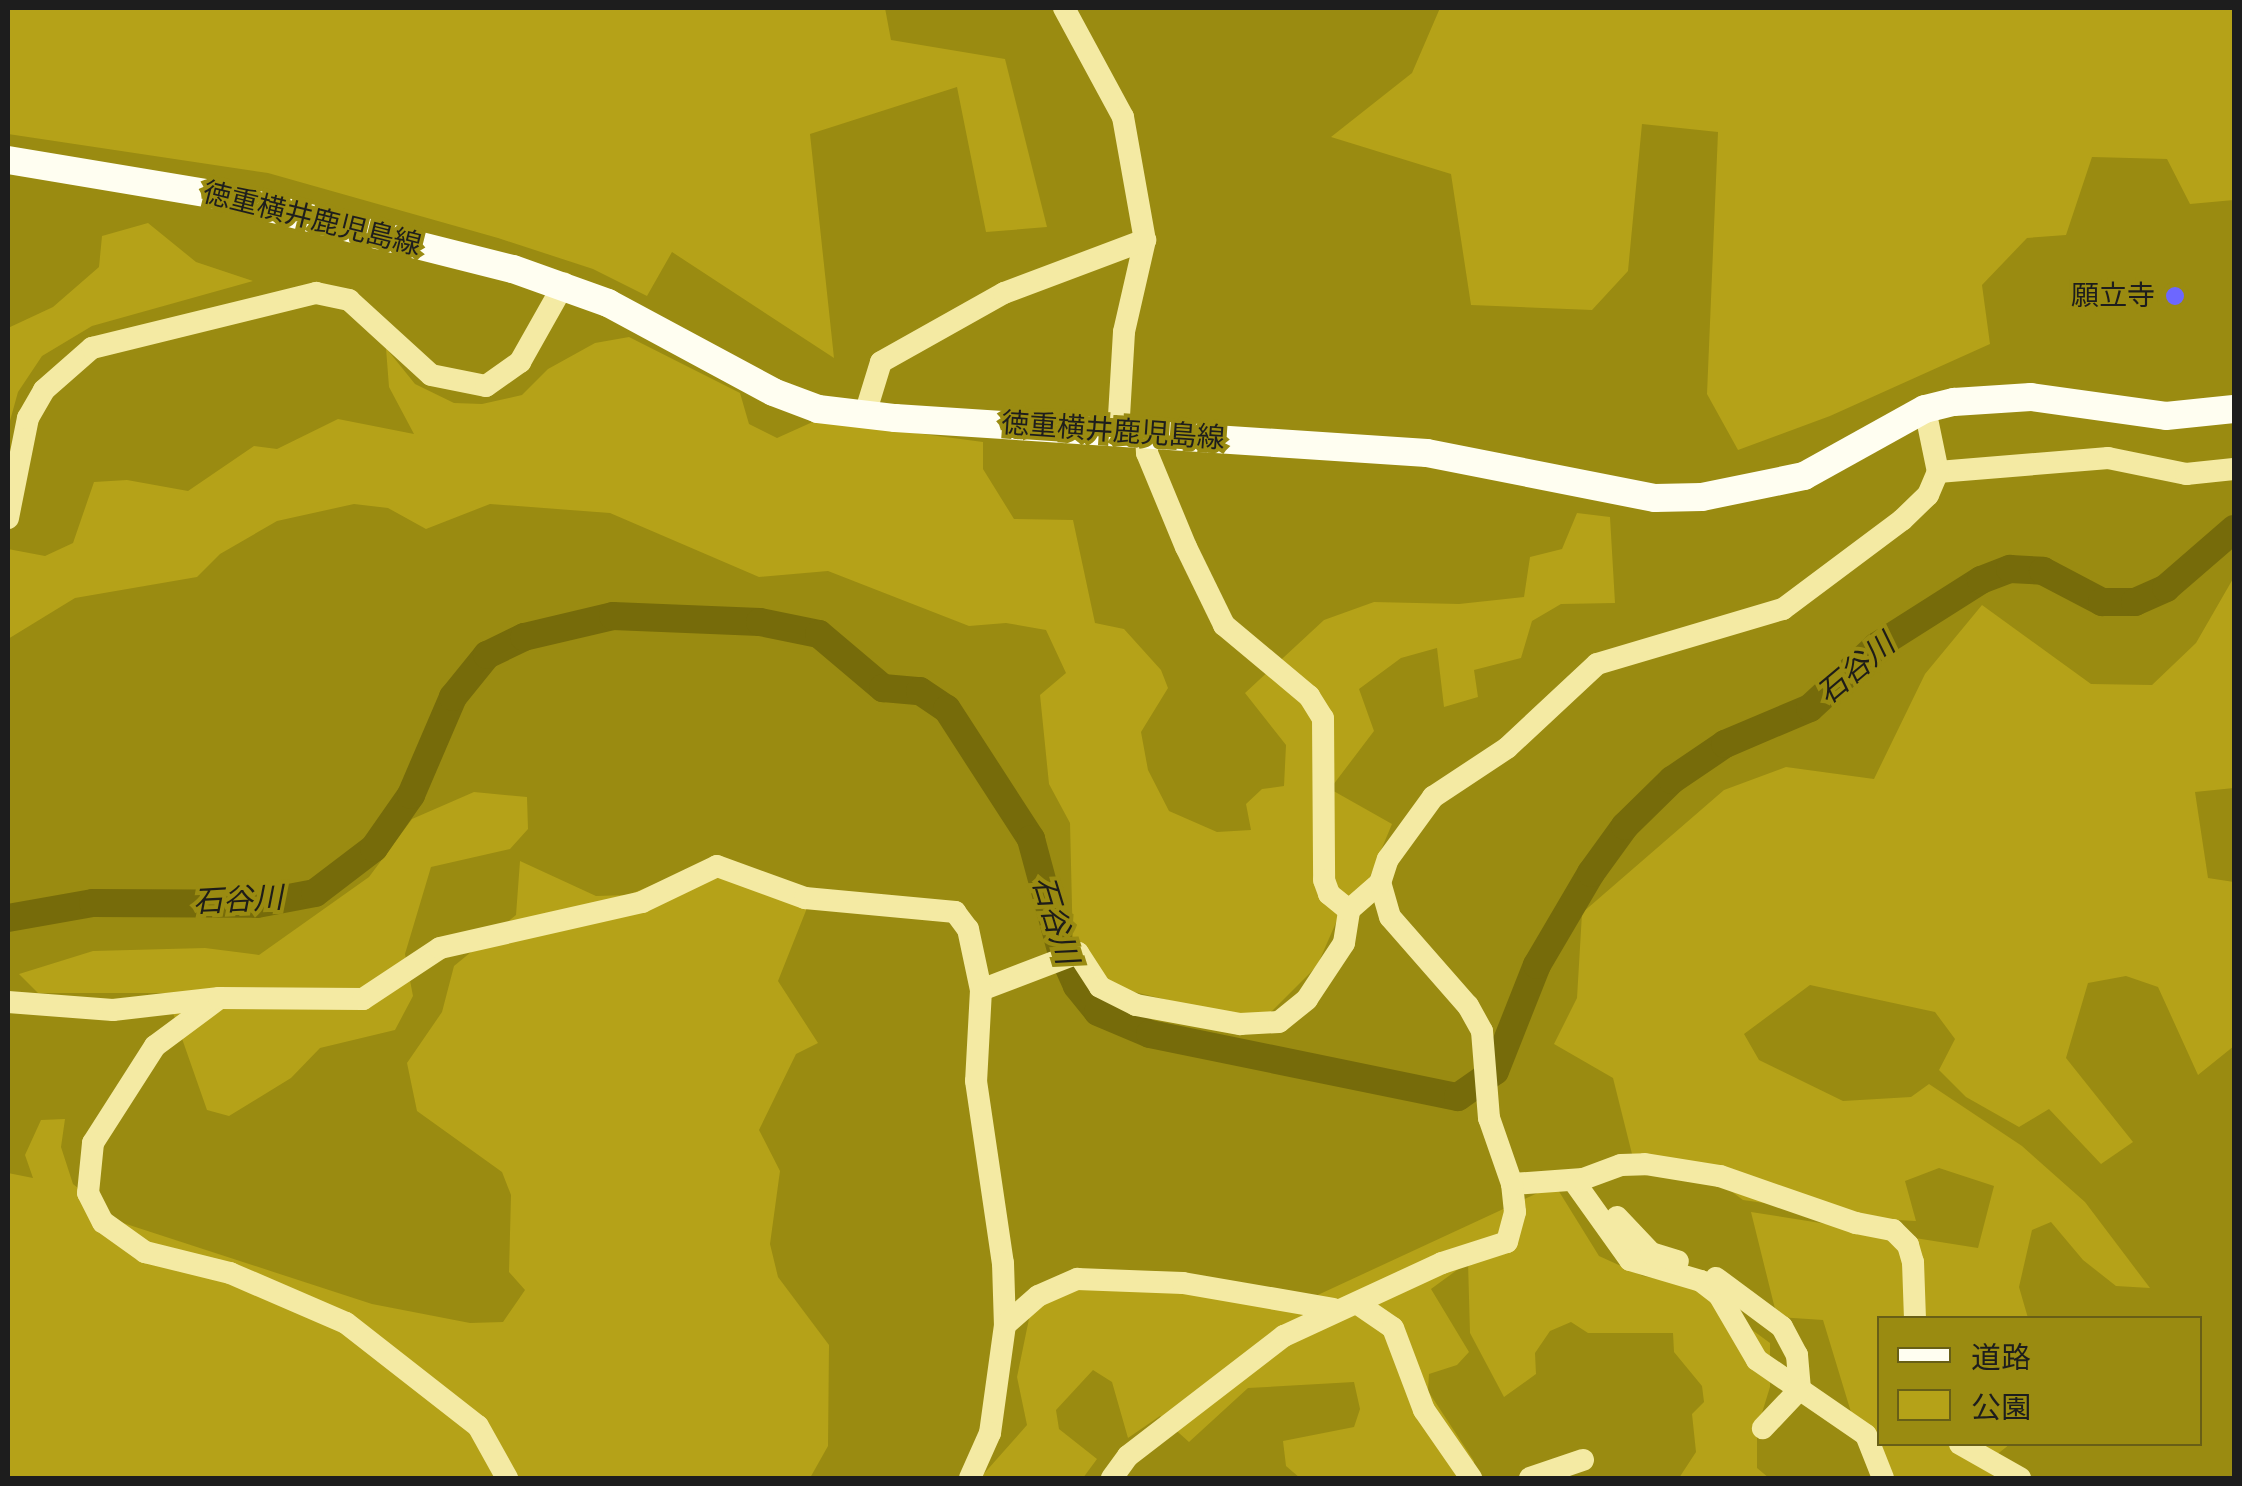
<!DOCTYPE html>
<meta charset="utf-8">
<style>
body{margin:0}
#map{position:relative;width:2242px;height:1486px;overflow:hidden;background:#9a8b11;font-family:Roboto,"Noto Sans JP",sans-serif}
div>[style]{position:absolute}
[style*='--x']{left:calc(var(--x)*1px);top:calc(var(--y)*1px);width:calc(var(--w)*1px);rotate:calc(var(--a)*1deg)}
.green>*{inset:0;background:#b5a218}
.river>*{height:28px;margin:-14px;padding:0 14px;transform-origin:14px;border-radius:14px;background:#766b0a}
.minor>*{height:22px;margin:-11px;padding:0 11px;transform-origin:11px;border-radius:11px;background:#f4eaa3}
.major>*{height:28px;margin:-14px;padding:0 14px;transform-origin:14px;border-radius:14px;background:#fffef1}
.dots>*{width:28px;height:28px;translate:-50% -50%;box-sizing:border-box;border:5px solid #9a8b11;border-radius:50%}
span{translate:-50% -50%;white-space:nowrap;text-align:center;line-height:1.15;-webkit-text-stroke:8px #9a8b11;paint-order:stroke}
.street-label{font-size:28px;color:#1d1d1d}
.poi-label{font-size:28px;color:#1d1d1d}
.right{translate:-100% -50%;text-align:right}
.water-label{font-size:30px;color:#1d1c19;font-style:italic}
.frame{position:absolute;inset:0;border:10px solid #1d1d1d;pointer-events:none}
.legend{position:absolute;left:1877px;top:1316px;width:325px;height:130px;box-sizing:border-box;background:#9a8b11;border:2px solid #685f16;margin:0;padding:12px 18px;list-style:none;font-size:30px;color:#1d1d1d}
.legend li{display:flex;align-items:center;gap:20px;height:50px}
.legend b{width:50px;border:2px solid #685f16}
</style>
<div id="map">
<div class="green">
<div style="clip-path:polygon(8px 8px,885px 8px,891px 40px,1005px 59px,1047px 227px,986px 232px,957px 87px,810px 134px,834px 358px,672px 252px,647px 296px,593px 269px,498px 238px,268px 173px,8px 134px)"></div>
<div style="clip-path:polygon(1440px 8px,2234px 8px,2234px 200px,2190px 204px,2167px 159px,2092px 157px,2066px 235px,2027px 238px,1982px 285px,1990px 344px,1830px 416px,1738px 450px,1707px 394px,1718px 132px,1642px 124px,1628px 271px,1592px 310px,1471px 305px,1451px 174px,1331px 137px,1412px 73px)"></div>
<div style="clip-path:polygon(148px 223px,196px 262px,253px 281px,92px 326px,42px 356px,18px 392px,8px 428px,8px 328px,53px 307px,99px 267px,102px 236px)"></div>
<div style="clip-path:polygon(629px 337px,740px 393px,749px 424px,777px 438px,817px 420px,983px 442px,983px 469px,1014px 519px,1073px 520px,1095px 623px,1124px 629px,1161px 670px,1168px 688px,1141px 732px,1148px 770px,1169px 811px,1217px 832px,1251px 830px,1246px 804px,1262px 789px,1284px 786px,1286px 745px,1245px 693px,1324px 620px,1374px 602px,1459px 604px,1524px 597px,1530px 557px,1562px 549px,1577px 513px,1610px 517px,1615px 603px,1561px 604px,1532px 621px,1521px 658px,1474px 670px,1478px 697px,1444px 707px,1437px 648px,1401px 658px,1359px 689px,1374px 731px,1330px 789px,1392px 824px,1364px 891px,1345px 902px,1317px 966px,1268px 1015px,1243px 1018px,1126px 990px,1091px 972px,1073px 948px,1070px 823px,1049px 784px,1040px 695px,1066px 673px,1046px 630px,1006px 623px,969px 626px,828px 571px,759px 577px,610px 513px,490px 504px,426px 529px,388px 508px,354px 504px,277px 521px,220px 554px,197px 577px,75px 598px,8px 639px,8px 549px,45px 556px,73px 543px,94px 482px,127px 480px,188px 491px,254px 446px,277px 449px,338px 419px,414px 434px,389px 387px,386px 348px,415px 384px,454px 403px,482px 404px,522px 395px,548px 369px,595px 343px)"></div>
<div style="clip-path:polygon(2234px 577px,2234px 788px,2195px 792px,2208px 878px,2234px 882px,2234px 1046px,2198px 1075px,2158px 987px,2126px 976px,2088px 983px,2066px 1058px,2133px 1142px,2101px 1164px,2049px 1109px,2019px 1127px,1966px 1097px,1939px 1070px,1955px 1039px,1935px 1012px,1810px 985px,1744px 1034px,1759px 1060px,1843px 1101px,1911px 1097px,1929px 1084px,2022px 1146px,2085px 1202px,2150px 1288px,2116px 1286px,2083px 1260px,2051px 1222px,2032px 1230px,2019px 1287px,2028px 1318px,1880px 1318px,1880px 1444px,2010px 1444px,1995px 1456px,2025px 1478px,1871px 1478px,1823px 1320px,1777px 1317px,1751px 1212px,1978px 1248px,1994px 1186px,1939px 1168px,1905px 1181px,1916px 1221px,1877px 1219px,1743px 1200px,1716px 1180px,1633px 1158px,1613px 1078px,1554px 1044px,1577px 998px,1582px 913px,1724px 790px,1786px 767px,1874px 779px,1925px 674px,1982px 605px,2091px 684px,2152px 685px,2196px 643px)"></div>
<div style="clip-path:polygon(474px 792px,527px 797px,528px 829px,510px 849px,431px 867px,405px 954px,413px 996px,395px 1030px,320px 1048px,291px 1078px,229px 1116px,207px 1110px,166px 993px,38px 993px,19px 974px,93px 951px,205px 948px,259px 955px,369px 877px,412px 819px)"></div>
<div style="clip-path:polygon(520px 861px,596px 896px,628px 895px,682px 873px,714px 872px,809px 903px,778px 981px,818px 1043px,796px 1054px,759px 1130px,780px 1171px,770px 1244px,778px 1277px,829px 1345px,828px 1446px,810px 1478px,8px 1478px,8px 1173px,33px 1178px,25px 1155px,41px 1120px,65px 1119px,61px 1147px,73px 1184px,120px 1222px,372px 1304px,470px 1323px,503px 1322px,525px 1290px,509px 1272px,511px 1195px,502px 1172px,417px 1111px,407px 1063px,442px 1012px,454px 966px,516px 915px)"></div>
<div style="clip-path:polygon(1555px 1185px,1599px 1256px,1643px 1276px,1692px 1286px,1770px 1343px,1770px 1387px,1757px 1429px,1757px 1468px,1769px 1478px,1679px 1478px,1696px 1452px,1692px 1414px,1704px 1402px,1702px 1386px,1674px 1352px,1673px 1333px,1588px 1333px,1571px 1322px,1550px 1331px,1535px 1353px,1536px 1374px,1504px 1397px,1470px 1333px,1468px 1262px,1431px 1289px,1469px 1352px,1457px 1365px,1429px 1374px,1428px 1391px,1474px 1461px,1473px 1478px,1300px 1478px,1286px 1466px,1283px 1441px,1354px 1427px,1360px 1409px,1354px 1382px,1248px 1388px,1189px 1442px,1160px 1416px,1128px 1438px,1112px 1382px,1093px 1370px,1056px 1410px,1059px 1429px,1097px 1459px,1083px 1478px,980px 1478px,1027px 1425px,1017px 1377px,1031px 1309px,1072px 1286px,1117px 1278px,1294px 1306px)"></div>
</div>
<div class="river">
<div style="--x:8;--y:918;--w:86;--a:-10"></div>
<div style="--x:93;--y:903;--w:164;--a:0.3"></div>
<div style="--x:257;--y:904;--w:59;--a:-10.7"></div>
<div style="--x:315;--y:893;--w:74;--a:-37.3"></div>
<div style="--x:374;--y:848;--w:65;--a:-55.1"></div>
<div style="--x:411;--y:795;--w:107;--a:-66.8"></div>
<div style="--x:453;--y:697;--w:54;--a:-51"></div>
<div style="--x:487;--y:655;--w:41;--a:-25.9"></div>
<div style="--x:524;--y:637;--w:91;--a:-13.3"></div>
<div style="--x:613;--y:616;--w:147;--a:2.3"></div>
<div style="--x:760;--y:622;--w:60;--a:11.5"></div>
<div style="--x:819;--y:634;--w:84;--a:40.2"></div>
<div style="--x:883;--y:688;--w:37;--a:5"></div>
<div style="--x:920;--y:691;--w:32;--a:34"></div>
<div style="--x:947;--y:709;--w:155;--a:57.1"></div>
<div style="--x:1031;--y:839;--w:115;--a:74.9"></div>
<div style="--x:1061;--y:950;--w:39;--a:66"></div>
<div style="--x:1077;--y:986;--w:33;--a:51"></div>
<div style="--x:1098;--y:1012;--w:56;--a:22.9"></div>
<div style="--x:1150;--y:1034;--w:314;--a:11.6"></div>
<div style="--x:1458;--y:1097;--w:45;--a:-35.1"></div>
<div style="--x:1495;--y:1071;--w:114;--a:-68.4"></div>
<div style="--x:1537;--y:965;--w:107;--a:-59.6"></div>
<div style="--x:1591;--y:873;--w:58;--a:-54.1"></div>
<div style="--x:1625;--y:826;--w:66;--a:-44.4"></div>
<div style="--x:1672;--y:780;--w:64;--a:-34.2"></div>
<div style="--x:1725;--y:744;--w:92;--a:-23"></div>
<div style="--x:1810;--y:708;--w:91;--a:-42.8"></div>
<div style="--x:1877;--y:646;--w:123;--a:-32.4"></div>
<div style="--x:1981;--y:580;--w:31;--a:-21"></div>
<div style="--x:2010;--y:569;--w:33;--a:3"></div>
<div style="--x:2043;--y:571;--w:67;--a:27.7"></div>
<div style="--x:2102;--y:602;--w:33;--a:0"></div>
<div style="--x:2135;--y:602;--w:34;--a:-24"></div>
<div style="--x:2166;--y:588;--w:90;--a:-40.9"></div>
</div>
<div class="minor">
<div style="--x:1064;--y:8;--w:124;--a:61.6"></div>
<div style="--x:1123;--y:117;--w:125;--a:79.9"></div>
<div style="--x:1145;--y:240;--w:94;--a:102.9"></div>
<div style="--x:1124;--y:332;--w:100;--a:93.4"></div>
<div style="--x:865;--y:414;--w:54;--a:-72.9"></div>
<div style="--x:881;--y:362;--w:141;--a:-29.3"></div>
<div style="--x:1004;--y:293;--w:151;--a:-20.6"></div>
<div style="--x:1146;--y:434;--w:19;--a:87"></div>
<div style="--x:1147;--y:453;--w:102;--a:67.5"></div>
<div style="--x:1186;--y:547;--w:87;--a:64"></div>
<div style="--x:1224;--y:625;--w:111;--a:39.9"></div>
<div style="--x:1309;--y:696;--w:26;--a:58"></div>
<div style="--x:1323;--y:718;--w:162;--a:89.6"></div>
<div style="--x:1324;--y:880;--w:15;--a:70"></div>
<div style="--x:1329;--y:894;--w:26;--a:39"></div>
<div style="--x:1938;--y:472;--w:171;--a:-4.7"></div>
<div style="--x:2108;--y:458;--w:80;--a:11.6"></div>
<div style="--x:2186;--y:474;--w:48;--a:-5.9"></div>
<div style="--x:8;--y:518;--w:102;--a:-78.7"></div>
<div style="--x:28;--y:418;--w:32;--a:-60"></div>
<div style="--x:44;--y:390;--w:64;--a:-41.2"></div>
<div style="--x:92;--y:348;--w:231;--a:-13.8"></div>
<div style="--x:316;--y:293;--w:34;--a:12"></div>
<div style="--x:349;--y:300;--w:111;--a:42.4"></div>
<div style="--x:431;--y:375;--w:56;--a:11.3"></div>
<div style="--x:486;--y:386;--w:42;--a:-35.2"></div>
<div style="--x:520;--y:362;--w:90;--a:-60.6"></div>
<div style="--x:981;--y:990;--w:104;--a:-20.9"></div>
<div style="--x:1078;--y:953;--w:40;--a:57.1"></div>
<div style="--x:1100;--y:987;--w:40;--a:26.6"></div>
<div style="--x:1136;--y:1005;--w:106;--a:10.4"></div>
<div style="--x:1240;--y:1024;--w:39;--a:-3"></div>
<div style="--x:1279;--y:1022;--w:36;--a:-39"></div>
<div style="--x:1307;--y:999;--w:67;--a:-56.5"></div>
<div style="--x:1344;--y:943;--w:33;--a:-81"></div>
<div style="--x:1349;--y:910;--w:41;--a:-41.1"></div>
<div style="--x:217;--y:1000;--w:77;--a:143.4"></div>
<div style="--x:155;--y:1046;--w:115;--a:122.6"></div>
<div style="--x:93;--y:1143;--w:50;--a:95.7"></div>
<div style="--x:88;--y:1193;--w:33;--a:63"></div>
<div style="--x:103;--y:1222;--w:52;--a:35.5"></div>
<div style="--x:145;--y:1252;--w:88;--a:13.9"></div>
<div style="--x:230;--y:1273;--w:126;--a:23.3"></div>
<div style="--x:346;--y:1323;--w:167;--a:38"></div>
<div style="--x:478;--y:1426;--w:60;--a:60.9"></div>
<div style="--x:8;--y:1002;--w:105;--a:4.4"></div>
<div style="--x:113;--y:1010;--w:107;--a:-6.5"></div>
<div style="--x:219;--y:998;--w:144;--a:0.4"></div>
<div style="--x:363;--y:999;--w:92;--a:-33.5"></div>
<div style="--x:440;--y:948;--w:207;--a:-12.8"></div>
<div style="--x:642;--y:902;--w:83;--a:-25.6"></div>
<div style="--x:717;--y:866;--w:94;--a:20"></div>
<div style="--x:805;--y:898;--w:151;--a:5.3"></div>
<div style="--x:955;--y:912;--w:21;--a:53"></div>
<div style="--x:968;--y:929;--w:62;--a:78"></div>
<div style="--x:981;--y:990;--w:91;--a:93.1"></div>
<div style="--x:976;--y:1081;--w:184;--a:81.6"></div>
<div style="--x:1003;--y:1263;--w:62;--a:88.2"></div>
<div style="--x:1005;--y:1325;--w:109;--a:97.9"></div>
<div style="--x:990;--y:1433;--w:49;--a:114"></div>
<div style="--x:1573;--y:1180;--w:98;--a:54.5"></div>
<div style="--x:1630;--y:1260;--w:74;--a:16.5"></div>
<div style="--x:1701;--y:1281;--w:23;--a:38"></div>
<div style="--x:1719;--y:1295;--w:75;--a:59.7"></div>
<div style="--x:1757;--y:1360;--w:132;--a:34.5"></div>
<div style="--x:1866;--y:1435;--w:46;--a:68.4"></div>
<div style="--x:1512;--y:1184;--w:71;--a:-4"></div>
<div style="--x:1583;--y:1179;--w:40;--a:-20.2"></div>
<div style="--x:1621;--y:1165;--w:24;--a:-2"></div>
<div style="--x:1645;--y:1164;--w:76;--a:9.1"></div>
<div style="--x:1720;--y:1176;--w:144;--a:19.1"></div>
<div style="--x:1856;--y:1223;--w:38;--a:11"></div>
<div style="--x:1893;--y:1230;--w:21;--a:45"></div>
<div style="--x:1908;--y:1245;--w:18;--a:74"></div>
<div style="--x:1913;--y:1262;--w:56;--a:88"></div>
<div style="--x:1617;--y:1217;--w:50;--a:46.6"></div>
<div style="--x:1651;--y:1253;--w:28;--a:17"></div>
<div style="--x:1716;--y:1278;--w:82;--a:36.6"></div>
<div style="--x:1782;--y:1327;--w:32;--a:62"></div>
<div style="--x:1797;--y:1355;--w:34;--a:85"></div>
<div style="--x:1800;--y:1389;--w:54;--a:133.5"></div>
<div style="--x:1358;--y:1304;--w:42;--a:34.4"></div>
<div style="--x:1393;--y:1328;--w:88;--a:69.3"></div>
<div style="--x:1424;--y:1410;--w:83;--a:55.3"></div>
<div style="--x:1005;--y:1325;--w:44;--a:-41.3"></div>
<div style="--x:1038;--y:1296;--w:43;--a:-23.6"></div>
<div style="--x:1077;--y:1279;--w:106;--a:2.2"></div>
<div style="--x:1183;--y:1283;--w:152;--a:9.8"></div>
<div style="--x:1960;--y:1444;--w:69;--a:29.5"></div>
<div style="--x:1112;--y:1478;--w:27;--a:-54"></div>
<div style="--x:1128;--y:1456;--w:197;--a:-37.6"></div>
<div style="--x:1284;--y:1336;--w:174;--a:-24.8"></div>
<div style="--x:1442;--y:1263;--w:68;--a:-17.9"></div>
<div style="--x:1507;--y:1242;--w:31;--a:-75"></div>
<div style="--x:1515;--y:1212;--w:28;--a:-96"></div>
<div style="--x:1512;--y:1184;--w:70;--a:-109.2"></div>
<div style="--x:1489;--y:1118;--w:87;--a:-94.6"></div>
<div style="--x:1482;--y:1031;--w:29;--a:-119"></div>
<div style="--x:1468;--y:1006;--w:118;--a:-131.2"></div>
<div style="--x:1390;--y:917;--w:35;--a:-106"></div>
<div style="--x:1380;--y:883;--w:25;--a:-72"></div>
<div style="--x:1388;--y:859;--w:77;--a:-54"></div>
<div style="--x:1433;--y:797;--w:89;--a:-33.5"></div>
<div style="--x:1507;--y:748;--w:123;--a:-43"></div>
<div style="--x:1597;--y:664;--w:194;--a:-16.5"></div>
<div style="--x:1783;--y:609;--w:149;--a:-36.8"></div>
<div style="--x:1902;--y:520;--w:36;--a:-44"></div>
<div style="--x:1928;--y:495;--w:25;--a:-67"></div>
<div style="--x:1938;--y:472;--w:64;--a:-101.7"></div>
<div style="--x:1530;--y:1478;--w:56;--a:-18.8"></div>
</div>
<div class="major">
<div style="--x:8;--y:160;--w:213;--a:9.5"></div>
<div style="--x:218;--y:195;--w:304;--a:14.1"></div>
<div style="--x:513;--y:269;--w:101;--a:19.7"></div>
<div style="--x:608;--y:303;--w:187;--a:28.3"></div>
<div style="--x:773;--y:392;--w:48;--a:20.7"></div>
<div style="--x:818;--y:409;--w:78;--a:6.7"></div>
<div style="--x:895;--y:418;--w:533;--a:3.76"></div>
<div style="--x:1427;--y:453;--w:232;--a:11.2"></div>
<div style="--x:1655;--y:498;--w:47;--a:-1.2"></div>
<div style="--x:1702;--y:497;--w:104;--a:-11.6"></div>
<div style="--x:1804;--y:476;--w:138;--a:-29"></div>
<div style="--x:1925;--y:409;--w:30;--a:-14"></div>
<div style="--x:1954;--y:402;--w:77;--a:-3.7"></div>
<div style="--x:2031;--y:397;--w:136;--a:8"></div>
<div style="--x:2166;--y:416;--w:68;--a:-5.9"></div>
</div>
<div class="dots">
<div style="left:2175px;top:296px;background:#6d67ff"></div>
</div>
<div class="street-label">
<span style="left:312px;top:219px;rotate:14deg">徳重横井鹿児島線</span>
<span style="left:1113px;top:431px;rotate:4deg">徳重横井鹿児島線</span>
</div>
<div class="poi-label">
<span class="right" style="left:2155px;top:296px">願立寺</span>
</div>
<div class="water-label">
<span style="left:1856px;top:669px;rotate:-40deg">石谷川</span>
<span style="left:238px;top:900px;rotate:-3deg">石谷川</span>
<span style="left:1055px;top:920px;rotate:73deg">石谷川</span>
</div>
<div class="frame"></div>
<ul class="legend">
<li><b style="height:12px;background:#fffef1"></b>道路</li>
<li><b style="height:28px;background:#b5a218"></b>公園</li>
</ul>
</div>
